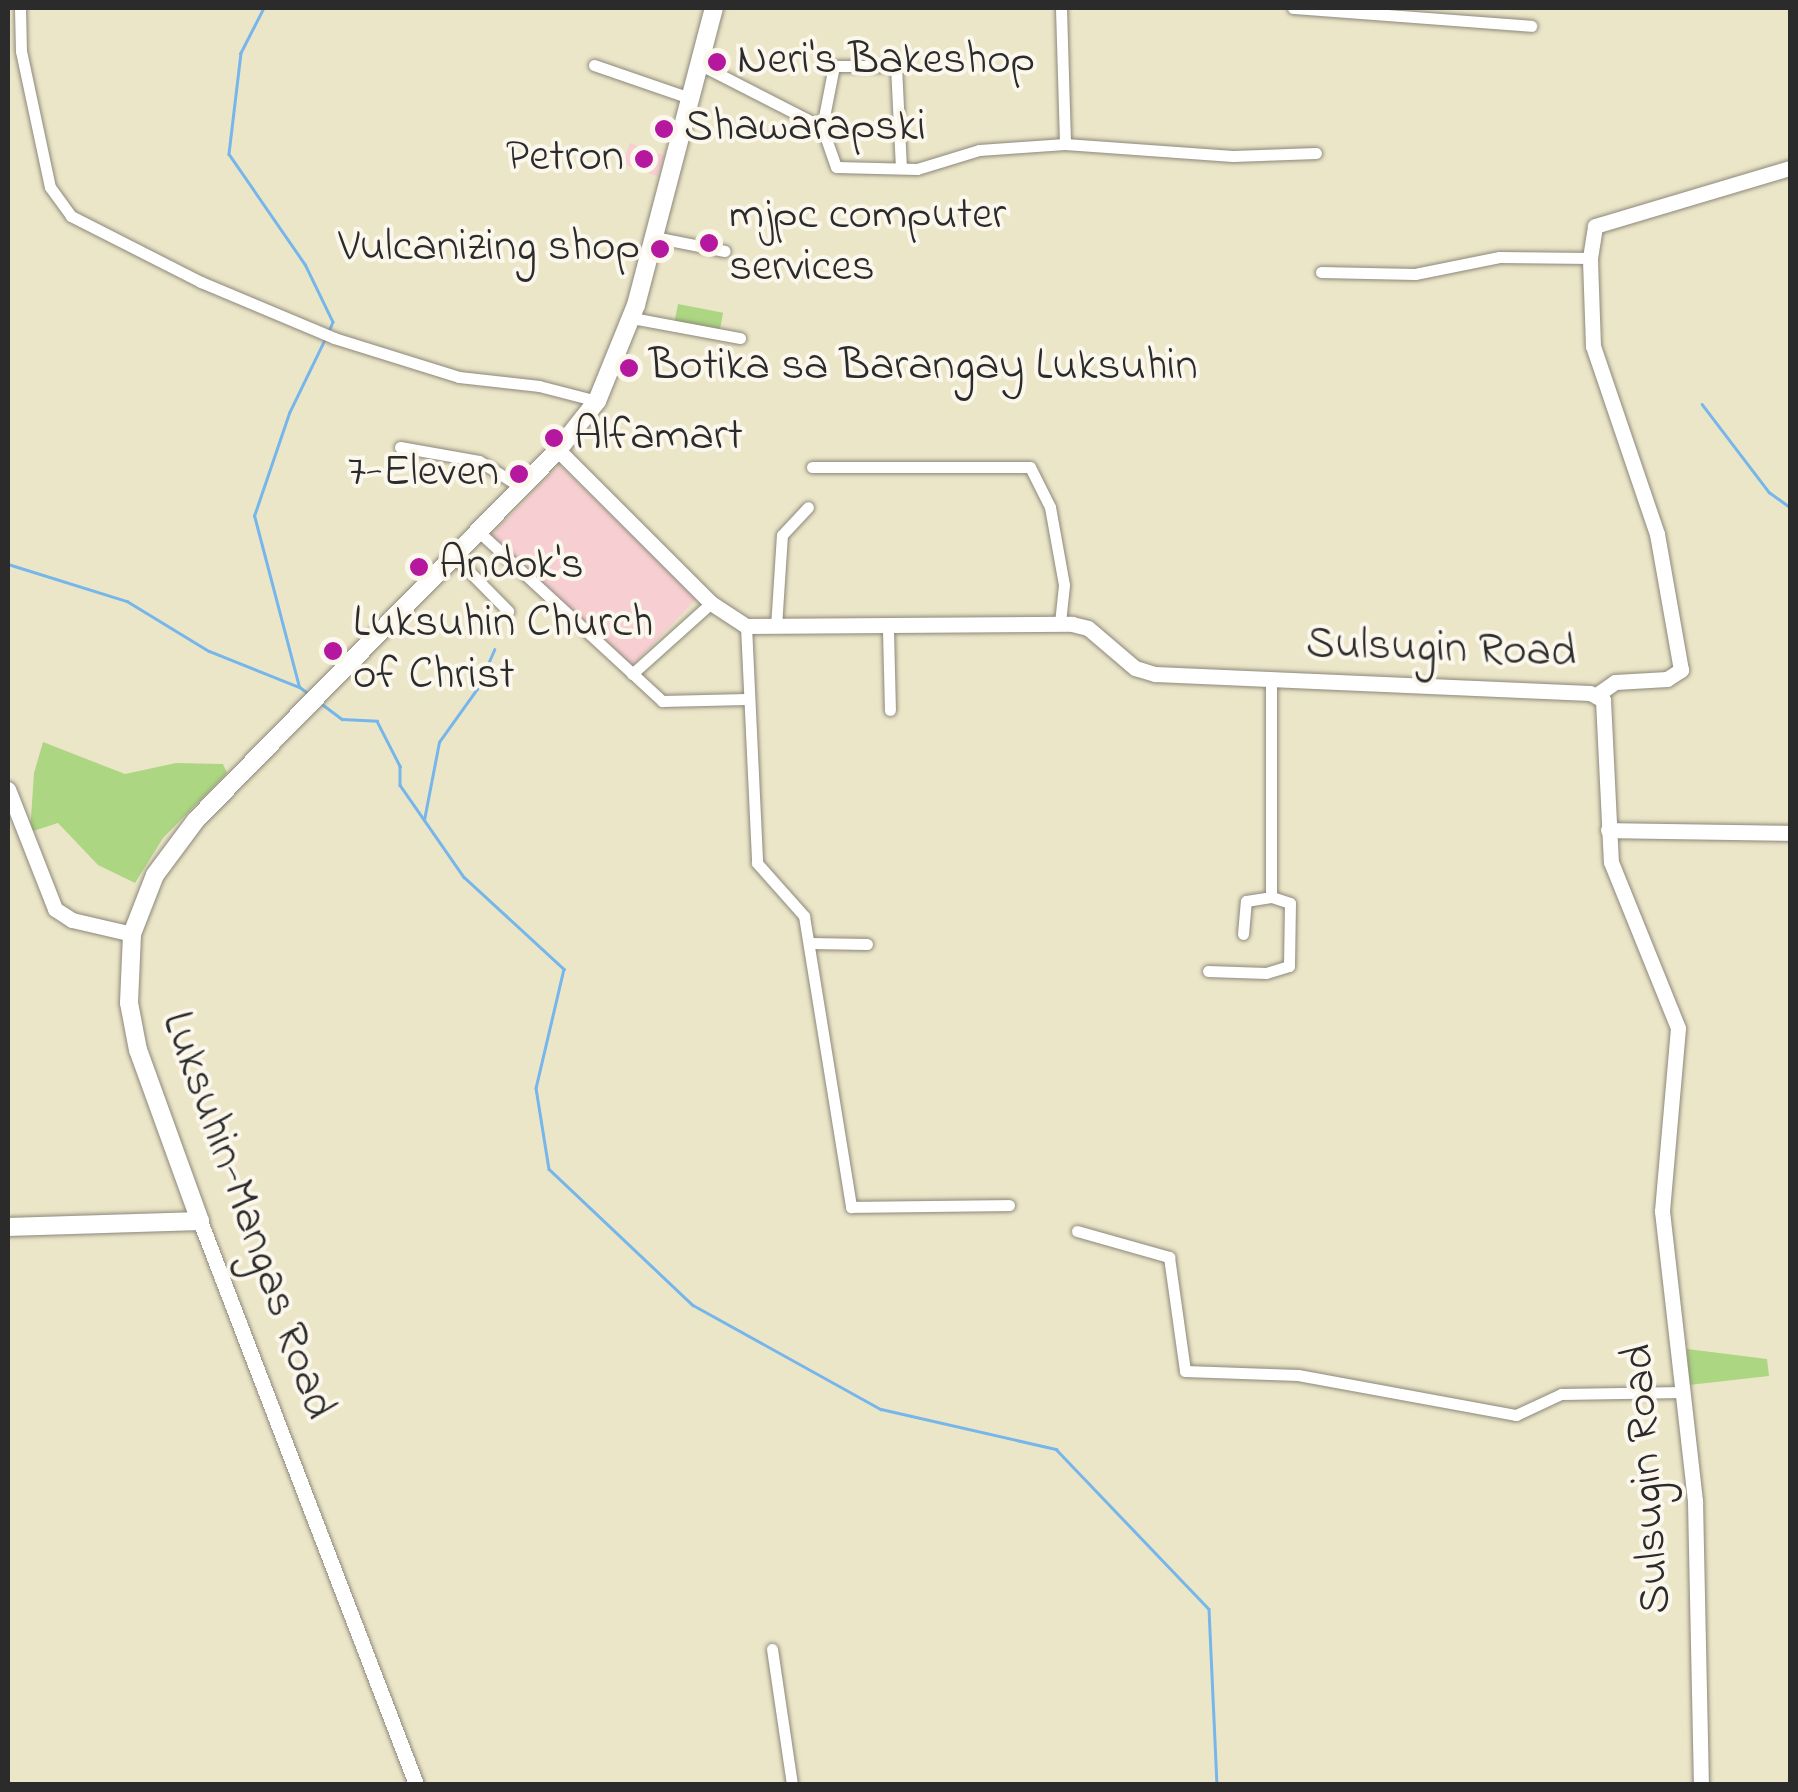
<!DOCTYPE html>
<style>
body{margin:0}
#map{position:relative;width:1798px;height:1792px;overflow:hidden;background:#ece6c9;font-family:"Indie Flower",sans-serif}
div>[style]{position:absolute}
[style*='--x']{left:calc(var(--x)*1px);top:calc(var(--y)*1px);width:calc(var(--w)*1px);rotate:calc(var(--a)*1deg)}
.built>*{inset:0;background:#f7cfd2;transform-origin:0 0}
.green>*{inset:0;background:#acd682;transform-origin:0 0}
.stream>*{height:2.5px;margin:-1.25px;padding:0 1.25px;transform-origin:1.25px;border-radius:1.25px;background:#76b6ea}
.roads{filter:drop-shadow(0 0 2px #8c887a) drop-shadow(0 0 2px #8c887a)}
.street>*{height:11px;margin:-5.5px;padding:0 5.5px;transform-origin:5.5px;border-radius:5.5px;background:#fff}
.secondary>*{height:15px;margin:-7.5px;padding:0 7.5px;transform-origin:7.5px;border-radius:7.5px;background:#fff}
.primary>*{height:18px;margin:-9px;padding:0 9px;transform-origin:9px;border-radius:9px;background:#fff}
.dots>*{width:28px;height:28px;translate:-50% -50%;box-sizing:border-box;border:5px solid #fbf7ec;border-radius:50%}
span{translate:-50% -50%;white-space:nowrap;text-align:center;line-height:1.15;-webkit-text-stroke:8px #fbf7ec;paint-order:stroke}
.poi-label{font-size:45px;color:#2b2b2b}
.left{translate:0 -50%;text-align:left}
.right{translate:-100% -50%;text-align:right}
.street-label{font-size:45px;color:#2b2b2b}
.frame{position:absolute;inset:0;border:10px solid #2b2b2b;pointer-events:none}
</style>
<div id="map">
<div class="built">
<div style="left:630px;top:143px;width:37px;height:22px;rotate:20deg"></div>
<div style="left:559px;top:465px;width:192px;height:103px;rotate:44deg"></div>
</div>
<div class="green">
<div style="left:678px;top:304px;width:46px;height:21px;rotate:11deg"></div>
<div style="clip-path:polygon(43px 742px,125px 774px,176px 763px,223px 764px,227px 773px,163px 838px,135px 883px,98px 865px,58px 823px,30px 832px,34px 773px)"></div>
<div style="clip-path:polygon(1687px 1349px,1767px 1359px,1769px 1376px,1689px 1385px)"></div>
</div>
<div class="stream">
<div style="--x:264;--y:8;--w:51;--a:117.1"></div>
<div style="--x:241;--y:53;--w:102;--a:96.8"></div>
<div style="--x:229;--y:154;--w:134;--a:55.4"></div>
<div style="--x:305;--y:264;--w:64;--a:64.2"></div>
<div style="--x:333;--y:322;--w:8;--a:113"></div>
<div style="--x:1702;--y:404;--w:111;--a:52.7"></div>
<div style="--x:1769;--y:492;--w:26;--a:36"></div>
<div style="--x:8;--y:564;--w:125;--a:17.3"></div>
<div style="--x:127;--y:601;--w:96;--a:31.4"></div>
<div style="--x:209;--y:651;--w:97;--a:21.8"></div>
<div style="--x:308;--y:694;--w:11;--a:-142"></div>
<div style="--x:299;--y:687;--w:177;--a:-104.7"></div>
<div style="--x:254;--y:516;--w:109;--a:-71.2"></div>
<div style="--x:289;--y:413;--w:80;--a:-64.1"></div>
<div style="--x:322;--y:704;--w:25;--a:37"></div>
<div style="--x:342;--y:719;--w:35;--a:3"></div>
<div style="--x:377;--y:721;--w:51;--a:62.9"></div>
<div style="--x:400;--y:766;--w:19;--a:90"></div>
<div style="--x:400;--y:785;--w:112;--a:55.2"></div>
<div style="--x:464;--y:877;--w:136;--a:42.6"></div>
<div style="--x:564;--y:969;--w:122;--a:103.2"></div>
<div style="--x:536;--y:1088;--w:82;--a:80.9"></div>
<div style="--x:549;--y:1169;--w:198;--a:43.4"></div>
<div style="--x:693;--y:1305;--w:215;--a:29"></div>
<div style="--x:881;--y:1409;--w:180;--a:12.9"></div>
<div style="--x:1056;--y:1449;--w:221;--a:46.3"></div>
<div style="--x:1209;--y:1609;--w:175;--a:87.4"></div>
<div style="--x:424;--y:820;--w:79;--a:-79.1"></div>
<div style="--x:439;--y:742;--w:65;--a:-54.4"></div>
<div style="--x:477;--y:689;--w:43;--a:-66.4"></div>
</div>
<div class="roads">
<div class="street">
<div style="--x:20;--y:8;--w:43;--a:88.7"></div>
<div style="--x:21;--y:51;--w:139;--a:78"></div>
<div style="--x:50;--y:187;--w:36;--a:54"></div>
<div style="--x:71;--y:216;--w:146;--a:26.9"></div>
<div style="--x:201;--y:282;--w:144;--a:22.8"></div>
<div style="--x:334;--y:338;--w:131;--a:17.3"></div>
<div style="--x:459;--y:377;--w:81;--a:6.4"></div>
<div style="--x:539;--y:386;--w:60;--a:14.5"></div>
<div style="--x:1061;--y:8;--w:136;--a:88.3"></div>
<div style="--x:1293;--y:8;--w:239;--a:4.3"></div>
<div style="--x:699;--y:64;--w:138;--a:27.1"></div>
<div style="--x:822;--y:127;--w:42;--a:70.7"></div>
<div style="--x:836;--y:167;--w:81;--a:1.4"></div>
<div style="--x:917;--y:169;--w:65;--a:-17"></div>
<div style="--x:979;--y:150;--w:86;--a:-4"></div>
<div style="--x:1065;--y:144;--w:168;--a:4.1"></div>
<div style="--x:1233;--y:156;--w:83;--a:-2.1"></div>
<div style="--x:594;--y:65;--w:102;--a:19"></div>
<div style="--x:822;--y:127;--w:62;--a:-78.9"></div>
<div style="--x:834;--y:66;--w:62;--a:0"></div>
<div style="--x:896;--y:66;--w:101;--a:87.2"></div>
<div style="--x:654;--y:237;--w:72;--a:11.2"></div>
<div style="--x:1321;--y:272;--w:94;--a:1.2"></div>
<div style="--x:1415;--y:274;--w:86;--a:-11.4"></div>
<div style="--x:1499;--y:257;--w:91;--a:0.6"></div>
<div style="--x:632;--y:318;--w:110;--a:10.5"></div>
<div style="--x:400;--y:447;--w:80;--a:10"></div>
<div style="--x:479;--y:461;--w:49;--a:31.8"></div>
<div style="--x:812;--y:467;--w:218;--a:0"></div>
<div style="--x:1030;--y:467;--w:45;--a:63.4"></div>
<div style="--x:1050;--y:507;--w:79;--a:79.8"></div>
<div style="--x:1064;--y:585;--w:39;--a:96"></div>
<div style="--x:478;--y:531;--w:251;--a:42.7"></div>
<div style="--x:662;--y:701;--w:84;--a:-1.4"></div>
<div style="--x:455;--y:557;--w:76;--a:45.5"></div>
<div style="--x:746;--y:626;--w:237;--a:87.3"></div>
<div style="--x:757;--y:863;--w:71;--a:48.4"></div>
<div style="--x:804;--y:916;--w:295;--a:80.8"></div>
<div style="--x:851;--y:1207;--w:158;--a:-0.7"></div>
<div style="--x:776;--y:627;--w:92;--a:-86.3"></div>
<div style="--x:782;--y:535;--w:38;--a:-47"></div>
<div style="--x:888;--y:630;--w:80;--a:88.6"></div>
<div style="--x:632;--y:674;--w:106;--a:-41.9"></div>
<div style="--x:1243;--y:934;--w:33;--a:-85"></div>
<div style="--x:1246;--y:901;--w:25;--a:-9"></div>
<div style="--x:810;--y:943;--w:57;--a:1"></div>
<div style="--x:1208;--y:971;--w:58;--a:2"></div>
<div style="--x:1266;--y:973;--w:24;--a:-17"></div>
<div style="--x:1289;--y:966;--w:63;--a:-89.1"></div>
<div style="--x:1290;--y:903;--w:20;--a:-162"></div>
<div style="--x:1271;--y:897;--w:216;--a:-90"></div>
<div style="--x:1077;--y:1231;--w:96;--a:15.8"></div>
<div style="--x:1169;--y:1257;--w:115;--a:82"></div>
<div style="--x:1185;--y:1371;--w:113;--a:2"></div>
<div style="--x:1298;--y:1375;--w:222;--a:10.4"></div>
<div style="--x:1516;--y:1415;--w:50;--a:-25"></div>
<div style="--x:1561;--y:1394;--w:122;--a:-0.9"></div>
<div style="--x:772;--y:1649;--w:136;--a:81.6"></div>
</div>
<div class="secondary">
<div style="--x:558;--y:450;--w:216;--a:45"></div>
<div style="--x:711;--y:603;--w:42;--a:33.3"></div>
<div style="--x:746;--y:626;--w:326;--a:-0.4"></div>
<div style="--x:1072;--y:624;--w:16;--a:14"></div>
<div style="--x:1088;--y:628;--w:62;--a:40.4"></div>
<div style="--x:1135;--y:668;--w:21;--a:17"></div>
<div style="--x:1155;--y:674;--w:435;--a:2.5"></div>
<div style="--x:1590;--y:693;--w:15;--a:28"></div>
<div style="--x:1603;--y:700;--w:162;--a:87.2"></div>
<div style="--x:1611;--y:862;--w:179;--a:68"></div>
<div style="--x:1678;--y:1028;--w:184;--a:95"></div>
<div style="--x:1662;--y:1211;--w:292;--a:83.5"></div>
<div style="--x:1695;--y:1501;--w:283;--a:88.8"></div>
<div style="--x:1598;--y:694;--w:21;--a:-35"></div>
<div style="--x:1615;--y:682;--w:52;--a:-3.3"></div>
<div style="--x:1667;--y:679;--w:17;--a:-33"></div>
<div style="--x:1681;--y:670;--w:138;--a:-100"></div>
<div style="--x:1657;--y:534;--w:199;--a:-108.8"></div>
<div style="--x:1593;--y:346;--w:88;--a:-92"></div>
<div style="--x:1590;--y:258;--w:32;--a:-81"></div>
<div style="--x:1595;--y:226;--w:203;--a:-16.6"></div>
<div style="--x:8;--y:789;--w:129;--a:68.6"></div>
<div style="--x:55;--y:909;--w:20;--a:33"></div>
<div style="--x:72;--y:920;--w:62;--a:13.1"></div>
<div style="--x:1608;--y:830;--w:182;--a:0.9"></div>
<div style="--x:200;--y:1221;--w:603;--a:69.01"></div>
</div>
<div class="primary">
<div style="--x:8;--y:1227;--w:192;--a:-1.8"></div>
<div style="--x:200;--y:1221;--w:182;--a:-109.9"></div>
<div style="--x:138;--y:1050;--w:48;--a:-100.8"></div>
<div style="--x:129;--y:1003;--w:69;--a:-87.5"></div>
<div style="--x:132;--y:934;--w:63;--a:-68.7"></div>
<div style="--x:155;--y:875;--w:69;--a:-53.3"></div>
<div style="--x:196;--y:820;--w:518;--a:-45.63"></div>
<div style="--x:558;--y:450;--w:63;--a:-51.5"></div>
<div style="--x:597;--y:401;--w:104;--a:-67.9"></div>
<div style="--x:636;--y:305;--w:307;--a:-75.3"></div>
</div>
</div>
<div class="dots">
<div style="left:717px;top:62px;background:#b5179e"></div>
<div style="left:664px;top:129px;background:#b5179e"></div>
<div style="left:644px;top:159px;background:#b5179e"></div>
<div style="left:709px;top:243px;background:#b5179e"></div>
<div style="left:660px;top:249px;background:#b5179e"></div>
<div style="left:629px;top:368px;background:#b5179e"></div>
<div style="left:554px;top:438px;background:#b5179e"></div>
<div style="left:519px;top:474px;background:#b5179e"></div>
<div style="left:419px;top:567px;background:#b5179e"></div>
<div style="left:333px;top:651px;background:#b5179e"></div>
</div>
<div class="poi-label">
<span class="left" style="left:737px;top:62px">Neri's Bakeshop</span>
<span class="left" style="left:684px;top:129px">Shawarapski</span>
<span class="right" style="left:624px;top:159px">Petron</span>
<span class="left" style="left:729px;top:243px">mjpc computer<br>services</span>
<span class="right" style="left:640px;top:249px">Vulcanizing shop</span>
<span class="left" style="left:649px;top:368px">Botika sa Barangay Luksuhin</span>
<span class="left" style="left:574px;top:438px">Alfamart</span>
<span class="right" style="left:499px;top:474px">7-Eleven</span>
<span class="left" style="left:439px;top:567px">Andok's</span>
<span class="left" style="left:353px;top:651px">Luksuhin Church<br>of Christ</span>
</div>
<div class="street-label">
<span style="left:1441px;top:650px;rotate:2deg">Sulsugin Road</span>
<span style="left:246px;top:1216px;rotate:70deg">Luksuhin-Mangas Road</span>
<span style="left:1649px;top:1479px;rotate:-94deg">Sulsugin Road</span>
</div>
<div class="frame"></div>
</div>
